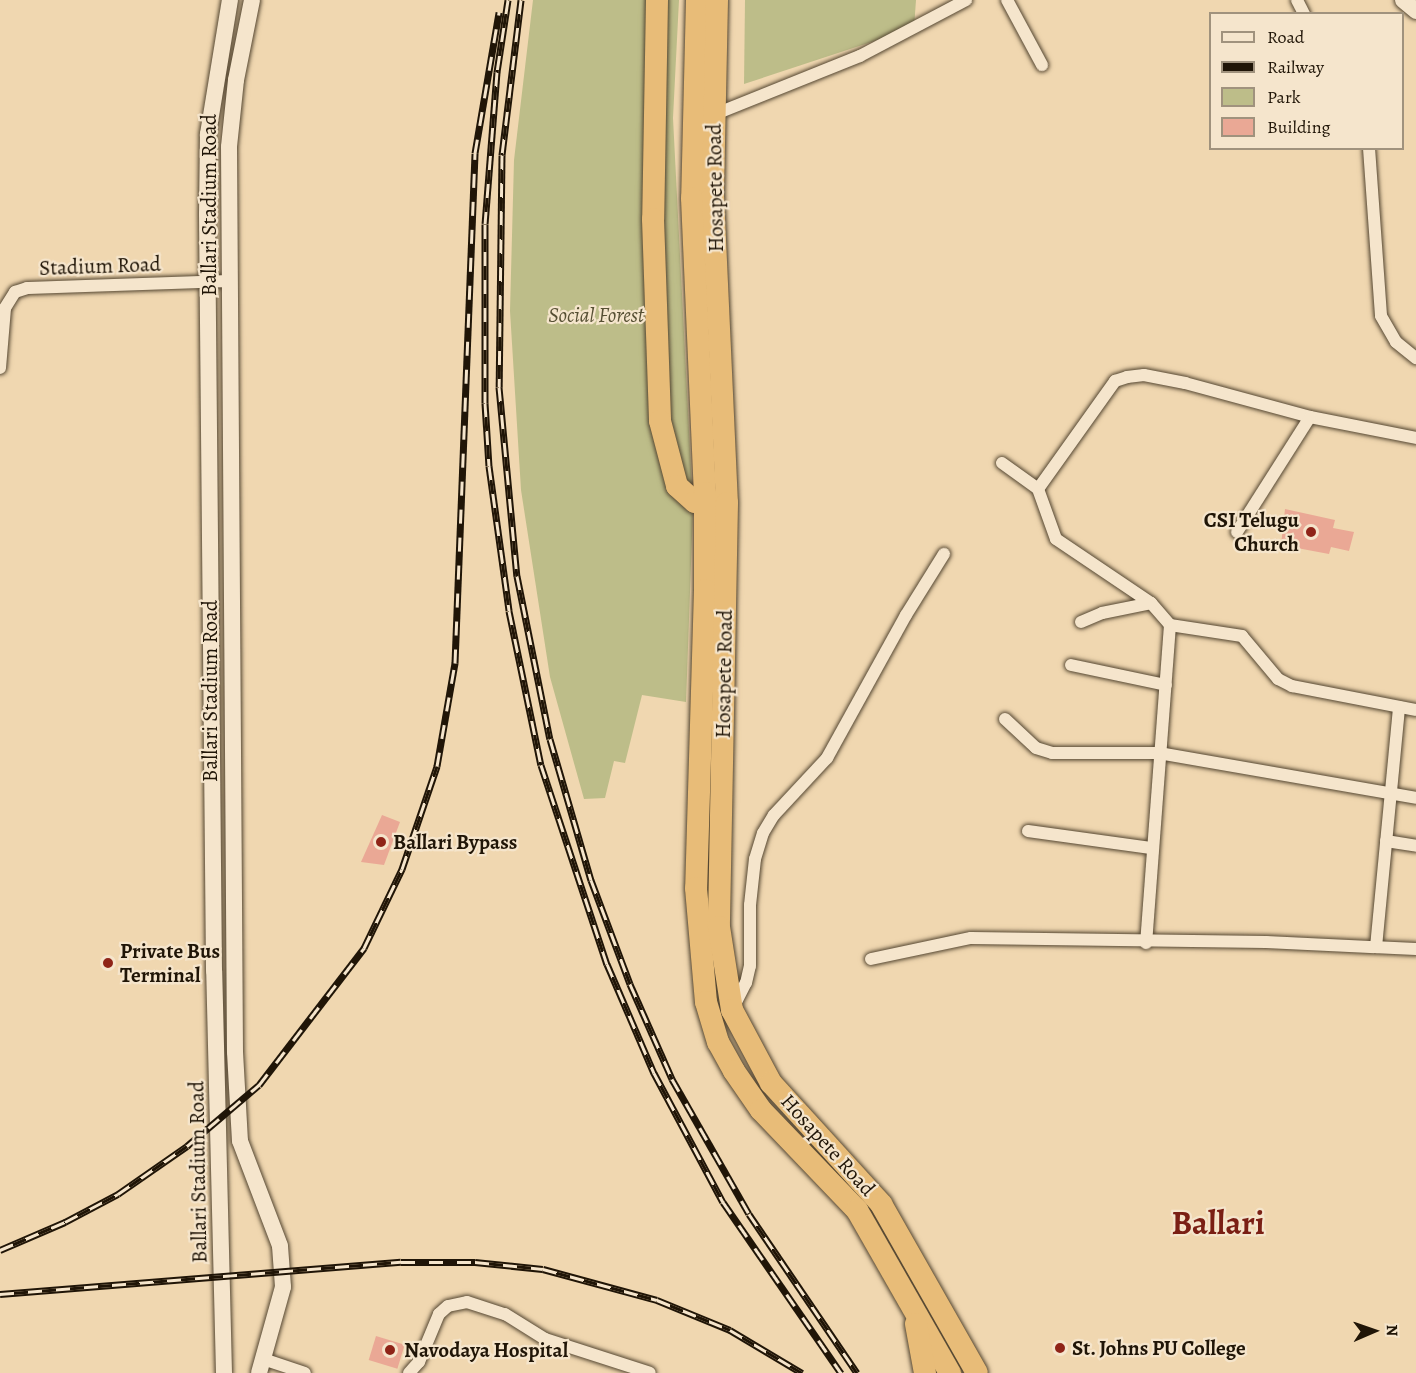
<!DOCTYPE html>
<style>
body{margin:0}
#map{position:relative;width:1416px;height:1373px;overflow:hidden;background:#f0d7b0;font-family:Alegreya,serif}
div>[style]{position:absolute}
[style*='--x']{left:calc(var(--x)*1px);top:calc(var(--y)*1px);width:calc(var(--w)*1px);rotate:calc(var(--a)*1deg)}
.green>*{inset:0;background:#bdbd89}
.building>*{inset:0;background:#eaa895;transform-origin:0 0}
.roads{filter:drop-shadow(0 0 2px #544631) drop-shadow(0 0 2px #544631)}
.street>*{height:12px;margin:-6px;padding:0 6px;transform-origin:6px;border-radius:6px;background:#f5e5cc}
.secondary>*{height:16px;margin:-8px;padding:0 8px;transform-origin:8px;border-radius:8px;background:#f5e5cc}
.highway>*{height:22px;margin:-11px;padding:0 11px;transform-origin:11px;border-radius:11px;background:#e8bc78}
.rail>*{height:7px;margin-top:-3.5px;transform-origin:0;background:repeating-linear-gradient(90deg,#f5e5cc 0 14px,#201507 0 28px);box-sizing:border-box;border-block:2px solid #201507}
.dots>*{width:16px;height:16px;translate:-50% -50%;box-sizing:border-box;border:3px solid #f5e5cc;border-radius:50%}
span{translate:-50% -50%;white-space:nowrap;text-align:center;line-height:1.15;-webkit-text-stroke:4.5px #f5e5cc;paint-order:stroke}
.street-label{font-size:21px;color:#201507}
.park-label{font-size:21px;color:#575034;font-style:italic}
.poi-label{font-size:21px;color:#201507;font-weight:700}
.right{translate:-100% -50%;text-align:right}
.left{translate:0 -50%;text-align:left}
.town-label{font-size:33px;color:#7a1f14;font-weight:700}
.legend{position:absolute;left:1209px;top:12px;width:195px;height:138px;box-sizing:border-box;background:#f5e5cc;border:2px solid #a0927d;margin:0;padding:8px 10px;list-style:none;font-size:18px;color:#201507}
.legend li{display:flex;align-items:center;gap:12px;height:30px}
.legend b{width:30px;border:2px solid #a0927d}
.north{position:absolute;left:1344px;top:1301px;width:60px;height:60px;-webkit-text-stroke:4px #f5e5cc;paint-order:stroke;rotate:88deg;font-size:16px;font-weight:700;line-height:24px;text-align:center;color:#201507}
.north::after{content:'';display:block;margin:auto;width:21px;height:27px;background:#201507;clip-path:polygon(50% 0,100% 100%,50% 72%,0 100%)}
</style>
<div id="map">
<div class="green">
<div style="clip-path:polygon(533px 0,679px 0,673px 118px,693px 509px,686px 702px,642px 695px,625px 763px,614px 761px,605px 798px,584px 799px,550px 677px,521px 490px,510px 311px,514px 160px)"></div>
<div style="clip-path:polygon(745px 0,916px 0,914px 28px,744px 84px)"></div>
</div>
<div class="building">
<div style="clip-path:polygon(1285px 509px,1335px 520px,1333px 528px,1354px 532px,1349px 551px,1331px 547px,1329px 554px,1281px 545px)"></div>
<div style="clip-path:polygon(382px 815px,400px 822px,384px 865px,361px 862px)"></div>
<div style="left:376px;top:1336px;width:30px;height:25px;rotate:17deg"></div>
</div>
<div class="roads">
<div class="street">
<div style="--x:1007;--y:0;--w:74;--a:61.7"></div>
<div style="--x:1297;--y:0;--w:16;--a:63"></div>
<div style="--x:713;--y:115;--w:158;--a:-21.9"></div>
<div style="--x:860;--y:56;--w:120;--a:-27.8"></div>
<div style="--x:1369;--y:148;--w:168;--a:85.9"></div>
<div style="--x:1381;--y:316;--w:30;--a:60"></div>
<div style="--x:1396;--y:342;--w:26;--a:39"></div>
<div style="--x:0;--y:368;--w:60;--a:-85.2"></div>
<div style="--x:5;--y:308;--w:19;--a:-58"></div>
<div style="--x:15;--y:292;--w:13;--a:-18"></div>
<div style="--x:27;--y:288;--w:203;--a:-2"></div>
<div style="--x:1002;--y:463;--w:44;--a:35.8"></div>
<div style="--x:1038;--y:489;--w:53;--a:70.2"></div>
<div style="--x:1056;--y:539;--w:115;--a:34"></div>
<div style="--x:1151;--y:603;--w:29;--a:49"></div>
<div style="--x:1170;--y:625;--w:319;--a:94.3"></div>
<div style="--x:1038;--y:489;--w:133;--a:-54.5"></div>
<div style="--x:1115;--y:381;--w:13;--a:-18"></div>
<div style="--x:1127;--y:377;--w:17;--a:-7"></div>
<div style="--x:1144;--y:375;--w:42;--a:11"></div>
<div style="--x:1185;--y:383;--w:130;--a:15.2"></div>
<div style="--x:1310;--y:417;--w:108;--a:11.2"></div>
<div style="--x:1237;--y:532;--w:136;--a:-57.6"></div>
<div style="--x:1081;--y:622;--w:23;--a:-23"></div>
<div style="--x:1102;--y:613;--w:50;--a:-11.5"></div>
<div style="--x:1170;--y:625;--w:73;--a:8.7"></div>
<div style="--x:1242;--y:636;--w:56;--a:50.1"></div>
<div style="--x:1278;--y:679;--w:16;--a:27"></div>
<div style="--x:1292;--y:686;--w:126;--a:11"></div>
<div style="--x:1071;--y:665;--w:97;--a:11.9"></div>
<div style="--x:1005;--y:719;--w:42;--a:43.1"></div>
<div style="--x:1036;--y:748;--w:17;--a:17"></div>
<div style="--x:1052;--y:753;--w:107;--a:0"></div>
<div style="--x:1159;--y:753;--w:261;--a:9.9"></div>
<div style="--x:1028;--y:831;--w:124;--a:7.9"></div>
<div style="--x:1386;--y:841;--w:30;--a:9"></div>
<div style="--x:1376;--y:947;--w:241;--a:-84.5"></div>
<div style="--x:871;--y:959;--w:102;--a:-11.9"></div>
<div style="--x:971;--y:938;--w:295;--a:0.8"></div>
<div style="--x:1266;--y:942;--w:150;--a:2.7"></div>
<div style="--x:733;--y:1008;--w:28;--a:-63"></div>
<div style="--x:746;--y:983;--w:17;--a:-77"></div>
<div style="--x:750;--y:966;--w:61;--a:-90"></div>
<div style="--x:750;--y:905;--w:46;--a:-83.8"></div>
<div style="--x:755;--y:859;--w:27;--a:-73"></div>
<div style="--x:763;--y:833;--w:21;--a:-59"></div>
<div style="--x:774;--y:815;--w:78;--a:-47.1"></div>
<div style="--x:827;--y:758;--w:163;--a:-61.1"></div>
<div style="--x:906;--y:615;--w:72;--a:-58.1"></div>
<div style="--x:263;--y:1359;--w:44;--a:18.4"></div>
<div style="--x:409;--y:1373;--w:15;--a:-48"></div>
<div style="--x:419;--y:1362;--w:52;--a:-67.4"></div>
<div style="--x:439;--y:1314;--w:12;--a:-42"></div>
<div style="--x:448;--y:1306;--w:19;--a:-12"></div>
<div style="--x:467;--y:1302;--w:40;--a:18"></div>
<div style="--x:505;--y:1314;--w:47;--a:32"></div>
<div style="--x:545;--y:1339;--w:110;--a:17.9"></div>
</div>
<div class="secondary">
<div style="--x:252;--y:0;--w:82;--a:101.3"></div>
<div style="--x:236;--y:80;--w:67;--a:96"></div>
<div style="--x:229;--y:147;--w:905;--a:89.62"></div>
<div style="--x:235;--y:1052;--w:89;--a:86.8"></div>
<div style="--x:240;--y:1141;--w:112;--a:69.1"></div>
<div style="--x:280;--y:1246;--w:41;--a:85.8"></div>
<div style="--x:283;--y:1287;--w:89;--a:105.6"></div>
<div style="--x:1403;--y:0;--w:17;--a:40"></div>
<div style="--x:224;--y:1373;--w:402;--a:-91.4"></div>
<div style="--x:214;--y:971;--w:757;--a:-90.53"></div>
<div style="--x:207;--y:214;--w:80;--a:-89.3"></div>
<div style="--x:208;--y:134;--w:136;--a:-80.7"></div>
</div>
<div class="highway">
<div style="--x:657;--y:0;--w:219;--a:91"></div>
<div style="--x:653;--y:219;--w:202;--a:88"></div>
<div style="--x:660;--y:421;--w:67;--a:75.3"></div>
<div style="--x:677;--y:486;--w:24;--a:42"></div>
<div style="--x:695;--y:502;--w:22;--a:5"></div>
<div style="--x:697;--y:0;--w:198;--a:91.4"></div>
<div style="--x:692;--y:198;--w:295;--a:87.5"></div>
<div style="--x:705;--y:493;--w:97;--a:90"></div>
<div style="--x:705;--y:590;--w:298;--a:91.7"></div>
<div style="--x:696;--y:888;--w:114;--a:85"></div>
<div style="--x:706;--y:1002;--w:42;--a:73.3"></div>
<div style="--x:718;--y:1042;--w:33;--a:61"></div>
<div style="--x:734;--y:1071;--w:47;--a:55.3"></div>
<div style="--x:761;--y:1110;--w:139;--a:46.2"></div>
<div style="--x:857;--y:1210;--w:188;--a:60.3"></div>
<div style="--x:717;--y:0;--w:196;--a:91.2"></div>
<div style="--x:713;--y:196;--w:307;--a:87.4"></div>
<div style="--x:727;--y:503;--w:424;--a:91.1"></div>
<div style="--x:719;--y:927;--w:84;--a:81.1"></div>
<div style="--x:732;--y:1010;--w:83;--a:61.9"></div>
<div style="--x:771;--y:1083;--w:164;--a:47.7"></div>
<div style="--x:881;--y:1204;--w:194;--a:60.4"></div>
<div style="--x:916;--y:1324;--w:50;--a:79.6"></div>
</div>
</div>
<div class="rail">
<div style="--x:508;--y:0;--w:73;--a:98.7"></div>
<div style="--x:497;--y:72;--w:152;--a:94.5"></div>
<div style="--x:485;--y:224;--w:179;--a:90"></div>
<div style="--x:485;--y:403;--w:63;--a:86.4"></div>
<div style="--x:489;--y:466;--w:146;--a:82.1"></div>
<div style="--x:509;--y:611;--w:157;--a:78.3"></div>
<div style="--x:541;--y:765;--w:210;--a:71.7"></div>
<div style="--x:607;--y:964;--w:119;--a:66.7"></div>
<div style="--x:654;--y:1073;--w:146;--a:61.9"></div>
<div style="--x:723;--y:1202;--w:208;--a:55.4"></div>
<div style="--x:521;--y:0;--w:156;--a:97"></div>
<div style="--x:502;--y:155;--w:232;--a:90.7"></div>
<div style="--x:499;--y:387;--w:190;--a:84.6"></div>
<div style="--x:517;--y:576;--w:166;--a:78.6"></div>
<div style="--x:550;--y:739;--w:147;--a:73.8"></div>
<div style="--x:591;--y:880;--w:111;--a:69.4"></div>
<div style="--x:630;--y:984;--w:104;--a:66.1"></div>
<div style="--x:672;--y:1079;--w:155;--a:60.3"></div>
<div style="--x:749;--y:1214;--w:192;--a:55.8"></div>
<div style="--x:0;--y:1250;--w:71;--a:-23.3"></div>
<div style="--x:65;--y:1222;--w:60;--a:-27.8"></div>
<div style="--x:118;--y:1194;--w:84;--a:-34.8"></div>
<div style="--x:187;--y:1146;--w:94;--a:-40.3"></div>
<div style="--x:259;--y:1085;--w:173;--a:-52.5"></div>
<div style="--x:364;--y:948;--w:88;--a:-64.3"></div>
<div style="--x:402;--y:869;--w:109;--a:-71.2"></div>
<div style="--x:437;--y:766;--w:105;--a:-80.1"></div>
<div style="--x:455;--y:663;--w:510;--a:-87.75"></div>
<div style="--x:475;--y:153;--w:143;--a:-80.3"></div>
<div style="--x:0;--y:1294;--w:402;--a:-4.6"></div>
<div style="--x:401;--y:1262;--w:74;--a:0"></div>
<div style="--x:475;--y:1262;--w:68;--a:5.9"></div>
<div style="--x:543;--y:1269;--w:118;--a:15.2"></div>
<div style="--x:657;--y:1300;--w:79;--a:22.3"></div>
<div style="--x:730;--y:1330;--w:84;--a:30.8"></div>
</div>
<div class="dots">
<div style="left:1311px;top:532px;background:#8f2418"></div>
<div style="left:381px;top:842px;background:#8f2418"></div>
<div style="left:108px;top:963px;background:#8f2418"></div>
<div style="left:1060px;top:1348px;background:#8f2418"></div>
<div style="left:390px;top:1350px;background:#8f2418"></div>
</div>
<div class="street-label">
<span style="left:715px;top:188px;rotate:-91deg">Hosapete Road</span>
<span style="left:209px;top:205px;rotate:-90deg">Ballari Stadium Road</span>
<span style="left:100px;top:266px;rotate:-2deg">Stadium Road</span>
<span style="left:724px;top:674px;rotate:-89deg">Hosapete Road</span>
<span style="left:210px;top:691px;rotate:-90deg">Ballari Stadium Road</span>
<span style="left:828px;top:1145px;rotate:48deg">Hosapete Road</span>
<span style="left:198px;top:1172px;rotate:-91deg">Ballari Stadium Road</span>
</div>
<div class="park-label">
<span style="left:596px;top:315px">Social Forest</span>
</div>
<div class="poi-label">
<span class="right" style="left:1299px;top:532px">CSI Telugu<br>Church</span>
<span class="left" style="left:393px;top:842px">Ballari Bypass</span>
<span class="left" style="left:120px;top:963px">Private Bus<br>Terminal</span>
<span class="left" style="left:1072px;top:1348px">St. Johns PU College</span>
<span class="left" style="left:404px;top:1350px">Navodaya Hospital</span>
</div>
<div class="town-label">
<span style="left:1218px;top:1223px">Ballari</span>
</div>
<ul class="legend">
<li><b style="height:8px;background:#f5e5cc"></b>Road</li>
<li><b style="height:8px;background:#201507"></b>Railway</li>
<li><b style="height:16px;background:#bdbd89"></b>Park</li>
<li><b style="height:16px;background:#eaa895"></b>Building</li>
</ul>
<div class="north">N</div>
</div>
